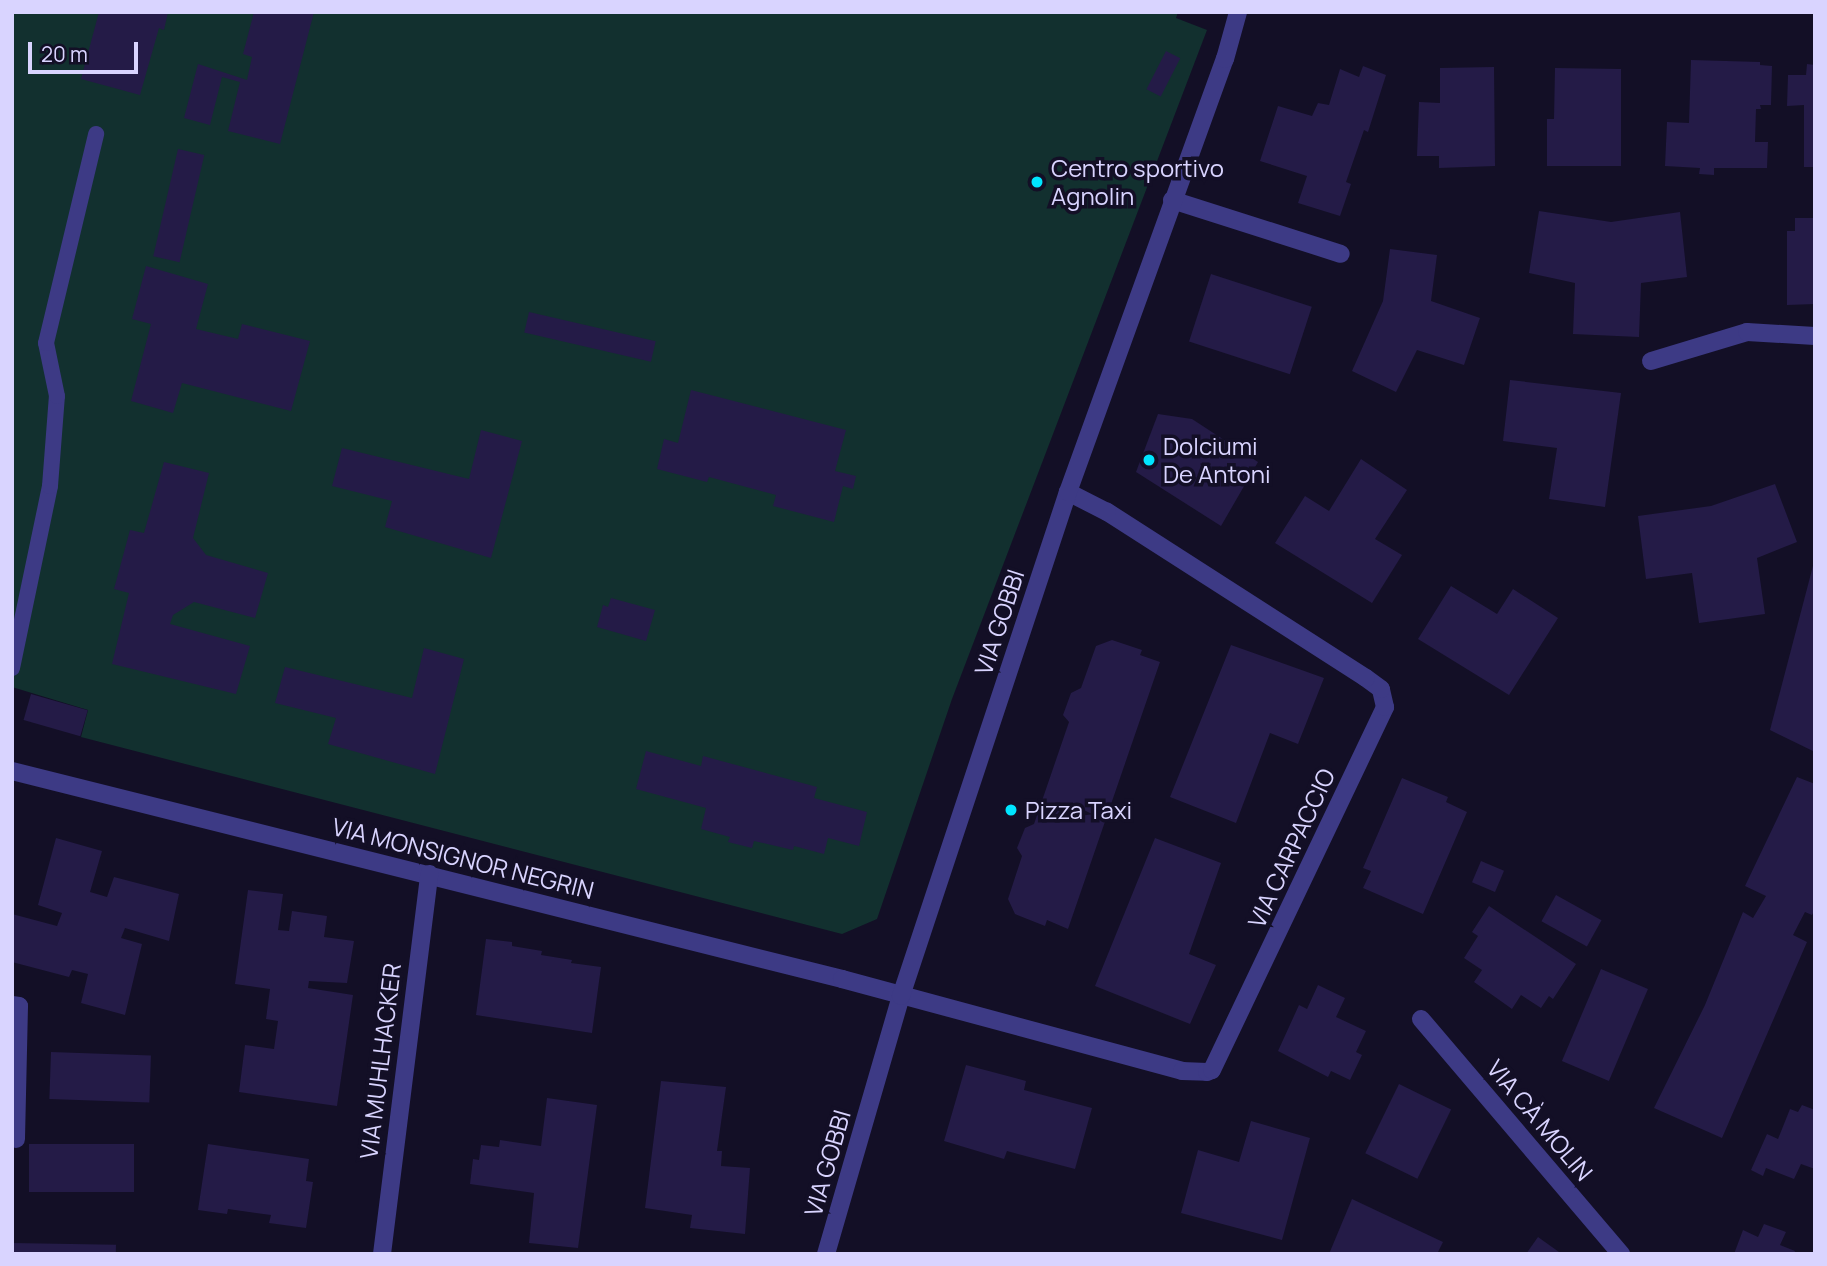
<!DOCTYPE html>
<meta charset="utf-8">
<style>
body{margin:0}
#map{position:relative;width:1827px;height:1266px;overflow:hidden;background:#130f26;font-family:Manrope,sans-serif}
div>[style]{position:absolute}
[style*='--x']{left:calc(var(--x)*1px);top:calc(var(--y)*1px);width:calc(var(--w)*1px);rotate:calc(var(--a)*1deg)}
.green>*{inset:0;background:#12302f}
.building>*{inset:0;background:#241b47;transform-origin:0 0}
.service>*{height:16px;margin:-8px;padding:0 8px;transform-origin:8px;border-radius:8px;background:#3d3a85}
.minor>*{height:18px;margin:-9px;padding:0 9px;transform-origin:9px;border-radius:9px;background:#3d3a85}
.tertiary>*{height:18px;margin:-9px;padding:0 9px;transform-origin:9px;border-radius:9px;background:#3d3a85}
.dots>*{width:19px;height:19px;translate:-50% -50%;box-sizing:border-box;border:4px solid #130f26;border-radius:50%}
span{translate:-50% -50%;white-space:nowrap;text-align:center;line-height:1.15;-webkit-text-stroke:7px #130f26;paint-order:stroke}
.poi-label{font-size:24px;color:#d9d4ff}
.left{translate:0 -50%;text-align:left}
.street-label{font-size:24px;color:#d9d4ff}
.frame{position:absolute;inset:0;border:14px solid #d9d4ff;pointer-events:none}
.scale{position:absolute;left:28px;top:42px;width:110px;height:32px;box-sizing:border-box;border:4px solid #d9d4ff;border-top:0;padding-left:9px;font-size:21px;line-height:24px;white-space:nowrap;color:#d9d4ff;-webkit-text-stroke:5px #130f26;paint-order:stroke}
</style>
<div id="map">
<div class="green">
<div style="clip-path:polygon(12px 12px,1178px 12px,1176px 18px,1207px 30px,952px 699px,877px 919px,842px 934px,81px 737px,88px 710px,12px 687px)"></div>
</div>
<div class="building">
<div style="clip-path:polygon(99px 12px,168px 12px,164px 30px,159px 28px,140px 95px,81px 79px)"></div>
<div style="clip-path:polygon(254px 12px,314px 12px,280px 144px,228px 131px,240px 82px,222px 77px,210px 125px,184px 118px,198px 64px,247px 80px,252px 57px,243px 54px)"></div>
<div style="left:1166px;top:51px;width:16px;height:43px;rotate:27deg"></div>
<div style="clip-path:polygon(1691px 60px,1760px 62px,1760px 65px,1772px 66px,1771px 105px,1760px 105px,1761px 109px,1756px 109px,1755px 142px,1768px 142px,1767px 168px,1714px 168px,1714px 175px,1699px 174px,1700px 168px,1665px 166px,1667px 122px,1689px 123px)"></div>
<div style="clip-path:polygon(1807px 64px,1815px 65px,1815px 167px,1804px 167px,1804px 105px,1787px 106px,1788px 75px,1806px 75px)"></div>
<div style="clip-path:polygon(1363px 66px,1386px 75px,1368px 132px,1364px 130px,1346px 182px,1351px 184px,1340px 216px,1298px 203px,1307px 176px,1260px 161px,1278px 106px,1312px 116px,1318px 103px,1329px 105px,1340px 69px,1359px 77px)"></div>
<div style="clip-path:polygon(1494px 67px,1495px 166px,1439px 168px,1439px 156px,1417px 156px,1419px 102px,1440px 103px,1440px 68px)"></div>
<div style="clip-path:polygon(1555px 68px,1621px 69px,1621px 166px,1547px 166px,1547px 119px,1554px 119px)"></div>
<div style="left:178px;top:149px;width:27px;height:110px;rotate:13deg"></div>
<div style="clip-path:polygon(1539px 211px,1611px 222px,1680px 212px,1687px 277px,1641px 283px,1639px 337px,1573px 334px,1575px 283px,1529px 273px)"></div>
<div style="clip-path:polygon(1795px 218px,1815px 218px,1815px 304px,1787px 305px,1787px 231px,1795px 231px)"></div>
<div style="clip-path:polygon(1390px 249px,1437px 255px,1431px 301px,1480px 318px,1464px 365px,1417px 350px,1396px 392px,1352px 371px,1383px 301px)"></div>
<div style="clip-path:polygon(146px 266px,208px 284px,196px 329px,238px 339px,242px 324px,310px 341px,291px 411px,182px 383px,173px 413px,131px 401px,151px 324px,132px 319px)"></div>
<div style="left:1211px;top:274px;width:106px;height:71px;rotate:18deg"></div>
<div style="left:529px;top:312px;width:130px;height:21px;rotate:13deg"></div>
<div style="clip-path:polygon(1510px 380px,1621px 393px,1605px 507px,1549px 499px,1557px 448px,1503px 441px)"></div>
<div style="clip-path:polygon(691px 390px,846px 430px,835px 471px,856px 476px,853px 489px,843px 486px,834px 522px,773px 506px,776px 495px,709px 477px,707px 482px,657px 469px,664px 439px,678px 443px)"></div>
<div style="clip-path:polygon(1158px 414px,1192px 419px,1258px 462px,1221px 526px,1136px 472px)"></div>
<div style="clip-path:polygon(481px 430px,522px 441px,491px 558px,385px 527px,392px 501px,332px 486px,342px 448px,469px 479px)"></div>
<div style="clip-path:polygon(1361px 459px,1407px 490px,1375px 539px,1402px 555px,1372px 603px,1275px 543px,1305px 496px,1329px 511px)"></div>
<div style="clip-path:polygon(164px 462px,209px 473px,193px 538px,206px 555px,268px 573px,255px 618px,194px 602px,173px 615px,170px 624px,250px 646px,236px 694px,112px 664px,129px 593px,114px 589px,130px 530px,144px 533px)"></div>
<div style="clip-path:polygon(1775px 484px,1797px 542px,1757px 558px,1765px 614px,1699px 623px,1692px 573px,1646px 579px,1638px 516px,1711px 506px)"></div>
<div style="clip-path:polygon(1814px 562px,1815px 562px,1815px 752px,1770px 730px)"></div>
<div style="clip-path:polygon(1451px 586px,1497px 614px,1513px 589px,1558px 618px,1509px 695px,1418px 639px)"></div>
<div style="clip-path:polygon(611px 598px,655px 610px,646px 641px,597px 627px,603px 605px,608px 607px)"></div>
<div style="clip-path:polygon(1112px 640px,1142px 650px,1140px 655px,1160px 662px,1068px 929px,1047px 920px,1045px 926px,1015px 914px,1008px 899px,1022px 856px,1017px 848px,1025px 828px,1034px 824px,1069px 722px,1063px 715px,1071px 693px,1081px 688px,1096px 646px)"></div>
<div style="clip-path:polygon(1231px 645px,1324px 678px,1298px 744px,1270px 733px,1236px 823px,1170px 797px)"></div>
<div style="clip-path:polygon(424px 648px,464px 659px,435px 774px,328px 744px,336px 718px,275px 703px,285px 667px,412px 698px)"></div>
<div style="left:31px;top:694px;width:59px;height:27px;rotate:16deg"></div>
<div style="clip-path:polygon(646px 751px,701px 766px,703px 756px,817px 787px,814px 798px,867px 812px,859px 846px,828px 838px,824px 854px,794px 846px,793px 850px,754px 841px,752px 848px,728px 842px,730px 837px,701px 829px,706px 808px,636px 789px)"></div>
<div style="clip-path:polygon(1797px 777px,1815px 784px,1815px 909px,1812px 915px,1805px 912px,1793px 935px,1807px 942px,1722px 1138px,1654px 1108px,1705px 1005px,1743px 912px,1753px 918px,1766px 896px,1745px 886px)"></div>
<div style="clip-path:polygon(1402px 778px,1448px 797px,1446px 802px,1467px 812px,1423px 914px,1363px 888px,1371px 871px,1363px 868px)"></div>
<div style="clip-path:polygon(56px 838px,102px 851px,90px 892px,107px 897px,114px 877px,179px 894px,169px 941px,125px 928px,121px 938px,142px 944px,125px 1015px,81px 1003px,88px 974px,72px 970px,69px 977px,12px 962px,12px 914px,57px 926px,62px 913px,38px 905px)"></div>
<div style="clip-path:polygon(1155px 838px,1221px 863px,1189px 954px,1216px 965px,1190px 1024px,1095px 986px)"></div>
<div style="left:1481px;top:861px;width:25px;height:23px;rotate:23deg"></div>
<div style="clip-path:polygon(248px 890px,283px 894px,278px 930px,289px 931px,292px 911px,327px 916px,324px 937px,354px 941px,347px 983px,309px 981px,308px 988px,353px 995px,337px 1106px,239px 1092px,245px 1045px,274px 1049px,278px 1021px,266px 1019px,270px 989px,235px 984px)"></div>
<div style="left:1556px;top:895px;width:52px;height:30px;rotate:29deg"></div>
<div style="clip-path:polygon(1489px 906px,1576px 964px,1553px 999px,1549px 996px,1541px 1008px,1521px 995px,1512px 1009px,1474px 982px,1482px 970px,1464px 958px,1478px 936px,1472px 932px)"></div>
<div style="clip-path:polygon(486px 939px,512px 942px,512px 946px,542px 951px,541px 955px,572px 960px,571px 963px,601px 967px,592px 1033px,476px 1015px)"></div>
<div style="left:1601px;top:969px;width:51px;height:100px;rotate:23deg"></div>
<div style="clip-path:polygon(1318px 985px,1345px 998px,1336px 1017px,1366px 1031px,1356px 1052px,1362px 1055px,1350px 1080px,1331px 1071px,1328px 1077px,1278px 1051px,1299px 1005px,1307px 1009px)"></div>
<div style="left:51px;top:1052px;width:100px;height:47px;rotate:2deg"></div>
<div style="clip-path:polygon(966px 1065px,1026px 1081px,1024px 1090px,1092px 1108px,1075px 1169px,1007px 1151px,1004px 1159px,944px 1141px)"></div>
<div style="clip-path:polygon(661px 1081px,726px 1087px,717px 1151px,722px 1151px,721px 1166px,750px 1168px,745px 1234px,690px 1228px,692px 1215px,645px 1208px)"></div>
<div style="left:1399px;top:1084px;width:58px;height:77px;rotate:26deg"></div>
<div style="clip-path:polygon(547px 1098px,597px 1105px,578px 1248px,529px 1243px,534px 1193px,470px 1184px,473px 1159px,479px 1160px,481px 1145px,499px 1147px,500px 1140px,541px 1146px)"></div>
<div style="clip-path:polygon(1802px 1105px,1815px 1110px,1815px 1169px,1801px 1164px,1794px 1179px,1766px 1168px,1763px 1176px,1751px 1170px,1767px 1134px,1778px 1139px,1790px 1109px,1798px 1112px)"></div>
<div style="clip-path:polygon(1251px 1121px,1310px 1138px,1282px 1240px,1181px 1213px,1198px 1150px,1239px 1162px)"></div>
<div style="left:134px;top:1144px;width:48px;height:105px;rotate:90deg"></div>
<div style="clip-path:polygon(208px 1144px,309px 1159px,306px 1181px,313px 1182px,306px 1228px,269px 1223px,271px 1215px,228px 1209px,227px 1214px,198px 1210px)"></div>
<div style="clip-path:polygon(1352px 1199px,1443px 1242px,1437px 1254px,1329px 1254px)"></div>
<div style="clip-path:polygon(1764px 1224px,1786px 1232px,1780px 1245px,1795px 1251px,1794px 1254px,1734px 1254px,1743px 1230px,1758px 1237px)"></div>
<div style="clip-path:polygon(1538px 1237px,1559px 1252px,1558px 1254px,1526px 1254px)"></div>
<div style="left:12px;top:1243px;width:104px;height:11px;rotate:1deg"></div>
</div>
<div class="service">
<div style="--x:12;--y:668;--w:186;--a:-78.2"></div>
<div style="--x:50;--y:486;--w:90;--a:-85.6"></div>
<div style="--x:57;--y:396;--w:54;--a:-101.7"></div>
<div style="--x:46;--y:343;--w:215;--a:-76.5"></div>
</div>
<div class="minor">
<div style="--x:1172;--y:200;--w:177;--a:17.7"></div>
<div style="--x:1651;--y:361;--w:100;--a:-16.8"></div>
<div style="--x:1747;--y:332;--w:68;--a:3.4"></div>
<div style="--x:12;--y:771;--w:856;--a:14.07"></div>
<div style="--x:842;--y:979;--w:352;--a:15.1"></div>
<div style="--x:1182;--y:1071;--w:25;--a:2"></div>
<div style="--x:1207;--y:1072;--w:5;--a:-22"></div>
<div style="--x:1212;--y:1070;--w:402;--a:-64.5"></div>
<div style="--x:1385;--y:707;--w:18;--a:-103"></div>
<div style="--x:1381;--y:689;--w:19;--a:-144"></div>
<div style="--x:1366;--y:678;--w:308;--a:-147.3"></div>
<div style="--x:1107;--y:512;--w:44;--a:-152.9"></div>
<div style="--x:12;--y:1005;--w:7;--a:8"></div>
<div style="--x:19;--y:1006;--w:133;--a:91.3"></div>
<div style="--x:1421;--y:1019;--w:309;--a:49.6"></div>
<div style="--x:382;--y:1254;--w:383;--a:-82.9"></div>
</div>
<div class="tertiary">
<div style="--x:826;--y:1254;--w:269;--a:-73.8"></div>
<div style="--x:901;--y:996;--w:531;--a:-71.67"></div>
<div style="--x:1068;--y:492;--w:461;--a:-70.1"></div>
<div style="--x:1225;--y:59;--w:49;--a:-74.5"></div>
</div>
<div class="dots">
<div style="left:1037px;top:182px;background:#00e5ff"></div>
<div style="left:1149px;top:460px;background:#00e5ff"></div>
<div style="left:1011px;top:810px;background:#00e5ff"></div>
</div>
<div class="poi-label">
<span class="left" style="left:1051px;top:182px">Centro sportivo<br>Agnolin</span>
<span class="left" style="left:1163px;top:460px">Dolciumi<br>De Antoni</span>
<span class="left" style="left:1025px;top:810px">Pizza Taxi</span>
</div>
<div class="street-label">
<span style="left:999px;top:622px;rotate:-72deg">VIA GOBBI</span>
<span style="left:1291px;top:848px;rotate:-65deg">VIA CARPACCIO</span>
<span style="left:463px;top:858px;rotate:14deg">VIA MONSIGNOR NEGRIN</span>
<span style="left:380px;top:1061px;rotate:-83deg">VIA MUHLHACKER</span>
<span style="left:1540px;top:1120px;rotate:50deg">VIA CÀ MOLIN</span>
<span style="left:827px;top:1163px;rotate:-74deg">VIA GOBBI</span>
</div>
<div class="frame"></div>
<div class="scale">20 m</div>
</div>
